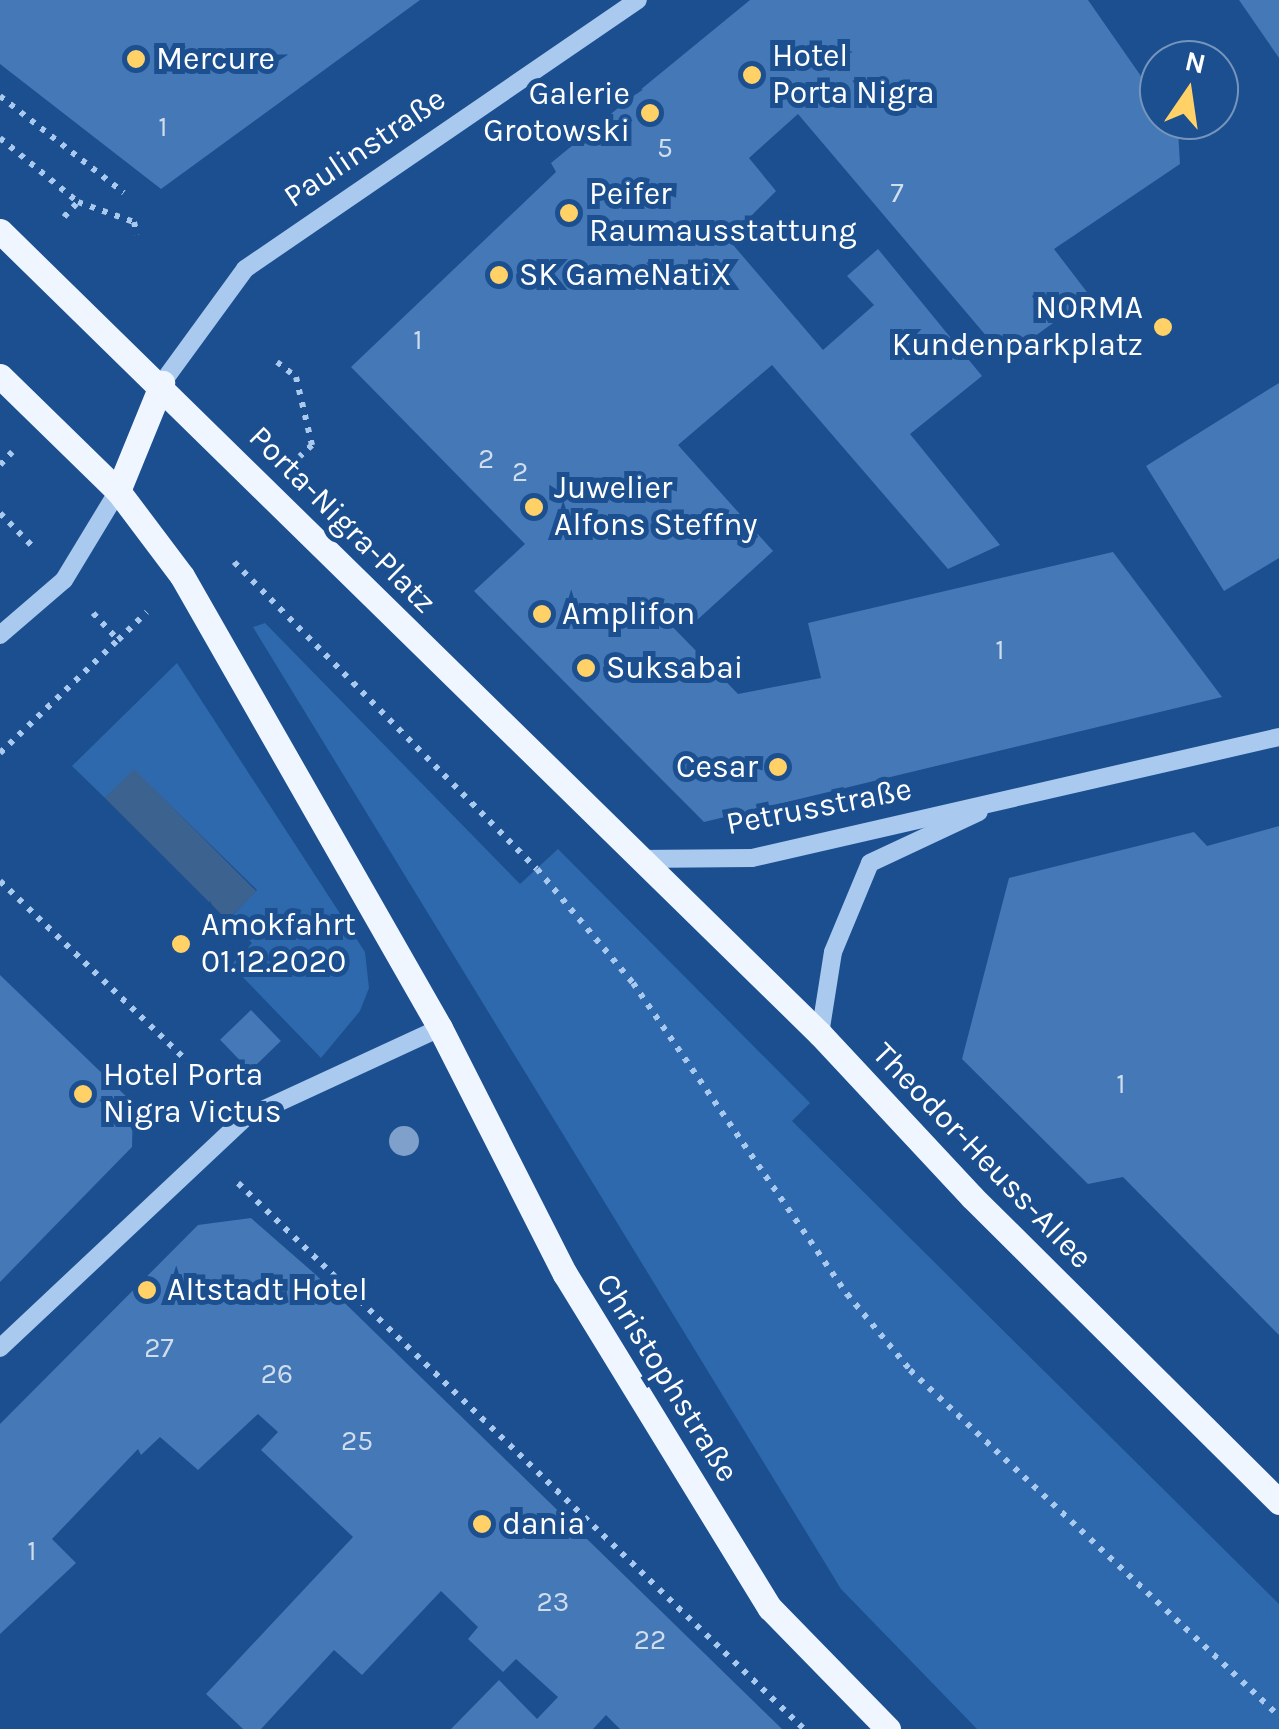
<!DOCTYPE html>
<meta charset="utf-8">
<style>
body{margin:0}
#map{position:relative;width:1279px;height:1729px;overflow:hidden;background:#1b4f8f;font-family:Karla,sans-serif}
div>[style]{position:absolute}
[style*='--x']{left:calc(var(--x)*1px);top:calc(var(--y)*1px);width:calc(var(--w)*1px);rotate:calc(var(--a)*1deg)}
.green>*{inset:0;background:#2e69ad}
.water>*{inset:0;background:#3c6290;transform-origin:0 0}
.building>*{inset:0;background:#4478b7;transform-origin:0 0}
.path>*{height:6px;margin-top:-3px;transform-origin:0;background:repeating-linear-gradient(90deg,#a9c9ee 0 5px,transparent 0 13px)}
.minor>*{height:18px;margin:-9px;padding:0 9px;transform-origin:9px;border-radius:9px;background:#a9c9ee}
.major>*{height:25px;margin:-12.5px;padding:0 12.5px;transform-origin:12.5px;border-radius:12.5px;background:#f0f6ff}
.trees>*{width:30px;height:30px;margin:-15px;border-radius:50%;background:#7ea0ca}
.dots>*{width:28px;height:28px;translate:-50% -50%;box-sizing:border-box;border:5px solid #1b4f8f;border-radius:50%}
span{translate:-50% -50%;white-space:nowrap;text-align:center;line-height:1.15;-webkit-text-stroke:10px #1b4f8f;paint-order:stroke}
.number-label{font-size:28px;color:#d0dded}
.number-label span{-webkit-text-stroke-width:0}
.poi-label{font-size:32px;color:#fff}
.left{translate:0 -50%;text-align:left}
.right{translate:-100% -50%;text-align:right}
.street-label{font-size:32px;color:#fff}
.north{position:absolute;left:1139px;top:40px;width:100px;height:100px;box-sizing:border-box;background:#1b4f8f;border:2px solid #7695bc;border-radius:50%;rotate:13deg;font-size:28px;font-weight:700;line-height:40px;text-align:center;color:#fff}
.north::after{content:'';display:block;margin:auto;width:35px;height:45px;background:#ffd166;clip-path:polygon(50% 0,100% 100%,50% 72%,0 100%)}
</style>
<div id="map">
<div class="green">
<div style="clip-path:polygon(265px 623px,520px 884px,558px 849px,810px 1103px,792px 1121px,1279px 1604px,1279px 1729px,977px 1729px,841px 1589px,253px 627px)"></div>
<div style="clip-path:polygon(177px 663px,365px 952px,369px 988px,360px 1011px,321px 1058px,231px 965px,252px 943px,228px 920px,257px 890px,134px 770px,105px 798px,72px 766px)"></div>
</div>
<div class="water">
<div style="left:134px;top:769px;width:173px;height:41px;rotate:45deg"></div>
</div>
<div class="building">
<div style="clip-path:polygon(0 0,420px 0,161px 189px,0 64px)"></div>
<div style="clip-path:polygon(750px 0,1088px 0,1159px 102px,1159px 120px,1172px 120px,1178px 130px,1180px 164px,1054px 249px,1090px 296px,1005px 358px,798px 114px,749px 158px,776px 191px,728px 239px,823px 350px,874px 305px,847px 276px,878px 249px,982px 376px,910px 434px,1000px 545px,948px 569px,772px 365px,678px 445px,773px 551px,696px 621px,672px 610px,664px 618px,738px 694px,821px 678px,808px 623px,1113px 552px,1222px 697px,704px 822px,474px 591px,525px 544px,351px 367px,556px 172px,551px 163px)"></div>
<div style="clip-path:polygon(1239px 0,1279px 0,1279px 58px)"></div>
<div style="clip-path:polygon(1279px 383px,1279px 558px,1224px 591px,1146px 466px)"></div>
<div style="clip-path:polygon(1279px 826px,1279px 1335px,1123px 1177px,1088px 1184px,962px 1059px,1009px 878px,1194px 832px,1207px 846px)"></div>
<div style="clip-path:polygon(0 975px,133px 1103px,132px 1147px,0 1282px)"></div>
<div style="left:251px;top:1010px;width:43px;height:43px;rotate:46deg"></div>
<div style="clip-path:polygon(251px 1218px,315px 1274px,782px 1729px,620px 1729px,606px 1715px,593px 1729px,451px 1729px,499px 1680px,537px 1719px,558px 1697px,516px 1659px,503px 1672px,468px 1639px,478px 1627px,441px 1591px,362px 1675px,334px 1650px,261px 1729px,243px 1729px,206px 1694px,353px 1537px,261px 1450px,278px 1432px,258px 1414px,198px 1470px,160px 1437px,141px 1455px,138px 1449px,52px 1539px,76px 1563px,0 1634px,0 1424px,198px 1225px)"></div>
</div>
<div class="path">
<div style="--x:0;--y:96;--w:157;--a:38"></div>
<div style="--x:0;--y:138;--w:101;--a:39.4"></div>
<div style="--x:78;--y:202;--w:59;--a:19.7"></div>
<div style="--x:134;--y:222;--w:13;--a:77"></div>
<div style="--x:64;--y:217;--w:21;--a:-47"></div>
<div style="--x:277;--y:362;--w:24;--a:38"></div>
<div style="--x:296;--y:377;--w:70;--a:76.8"></div>
<div style="--x:312;--y:445;--w:18;--a:137"></div>
<div style="--x:0;--y:465;--w:18;--a:-47"></div>
<div style="--x:0;--y:513;--w:49;--a:45.8"></div>
<div style="--x:234;--y:562;--w:431;--a:45.4"></div>
<div style="--x:537;--y:869;--w:149;--a:49.9"></div>
<div style="--x:633;--y:983;--w:378;--a:55.5"></div>
<div style="--x:847;--y:1294;--w:99;--a:50.3"></div>
<div style="--x:910;--y:1370;--w:506;--a:43.16"></div>
<div style="--x:93;--y:613;--w:37;--a:47"></div>
<div style="--x:118;--y:640;--w:40;--a:-44"></div>
<div style="--x:0;--y:753;--w:163;--a:-43.8"></div>
<div style="--x:0;--y:881;--w:298;--a:43.9"></div>
<div style="--x:238;--y:1183;--w:786;--a:43.97"></div>
</div>
<div class="minor">
<div style="--x:162;--y:383;--w:141;--a:-53.9"></div>
<div style="--x:245;--y:269;--w:476;--a:-34.4"></div>
<div style="--x:0;--y:635;--w:84;--a:-40.7"></div>
<div style="--x:64;--y:580;--w:104;--a:-58.8"></div>
<div style="--x:638;--y:859;--w:114;--a:-0.5"></div>
<div style="--x:752;--y:858;--w:541;--a:-12.93"></div>
<div style="--x:820;--y:1034;--w:83;--a:-81"></div>
<div style="--x:833;--y:952;--w:96;--a:-67.4"></div>
<div style="--x:870;--y:863;--w:120;--a:-25.1"></div>
<div style="--x:0;--y:1348;--w:336;--a:-43.2"></div>
<div style="--x:245;--y:1118;--w:215;--a:-24.8"></div>
</div>
<div class="major">
<div style="--x:0;--y:231;--w:1148;--a:44.4"></div>
<div style="--x:820;--y:1034;--w:223;--a:47"></div>
<div style="--x:972;--y:1197;--w:433;--a:44.8"></div>
<div style="--x:0;--y:376;--w:165;--a:44.3"></div>
<div style="--x:118;--y:491;--w:106;--a:53"></div>
<div style="--x:182;--y:576;--w:520;--a:60.28"></div>
<div style="--x:440;--y:1028;--w:276;--a:63.1"></div>
<div style="--x:565;--y:1274;--w:392;--a:58.5"></div>
<div style="--x:770;--y:1608;--w:169;--a:45.7"></div>
<div style="--x:118;--y:491;--w:117;--a:-67.8"></div>
</div>
<div class="trees">
<div style="left:404px;top:1141px"></div>
</div>
<div class="dots">
<div style="left:136px;top:59px;background:#ffd166"></div>
<div style="left:752px;top:75px;background:#ffd166"></div>
<div style="left:650px;top:113px;background:#ffd166"></div>
<div style="left:569px;top:213px;background:#ffd166"></div>
<div style="left:499px;top:275px;background:#ffd166"></div>
<div style="left:1163px;top:327px;background:#ffd166"></div>
<div style="left:534px;top:507px;background:#ffd166"></div>
<div style="left:542px;top:614px;background:#ffd166"></div>
<div style="left:586px;top:668px;background:#ffd166"></div>
<div style="left:778px;top:767px;background:#ffd166"></div>
<div style="left:181px;top:944px;background:#ffd166"></div>
<div style="left:83px;top:1094px;background:#ffd166"></div>
<div style="left:147px;top:1290px;background:#ffd166"></div>
<div style="left:482px;top:1524px;background:#ffd166"></div>
</div>
<div class="number-label">
<span style="left:163px;top:127px">1</span>
<span style="left:665px;top:148px">5</span>
<span style="left:897px;top:193px">7</span>
<span style="left:418px;top:340px">1</span>
<span style="left:486px;top:459px">2</span>
<span style="left:520px;top:472px">2</span>
<span style="left:1000px;top:650px">1</span>
<span style="left:1121px;top:1084px">1</span>
<span style="left:159px;top:1348px">27</span>
<span style="left:277px;top:1374px">26</span>
<span style="left:357px;top:1441px">25</span>
<span style="left:32px;top:1551px">1</span>
<span style="left:553px;top:1602px">23</span>
<span style="left:650px;top:1640px">22</span>
</div>
<div class="poi-label">
<span class="left" style="left:772px;top:75px">Hotel<br>Porta Nigra</span>
<span class="left" style="left:156px;top:59px">Mercure</span>
<span class="right" style="left:630px;top:113px">Galerie<br>Grotowski</span>
<span class="left" style="left:589px;top:213px">Peifer<br>Raumausstattung</span>
<span class="left" style="left:519px;top:275px">SK GameNatiX</span>
<span class="right" style="left:1143px;top:327px">NORMA<br>Kundenparkplatz</span>
<span class="left" style="left:554px;top:507px">Juwelier<br>Alfons Steffny</span>
<span class="left" style="left:562px;top:614px">Amplifon</span>
<span class="left" style="left:606px;top:668px">Suksabai</span>
<span class="right" style="left:758px;top:767px">Cesar</span>
<span class="left" style="left:201px;top:944px">Amokfahrt<br>01.12.2020</span>
<span class="left" style="left:103px;top:1094px">Hotel Porta<br>Nigra Victus</span>
<span class="left" style="left:167px;top:1290px">Altstadt Hotel</span>
<span class="left" style="left:502px;top:1524px">dania</span>
</div>
<div class="street-label">
<span style="left:365px;top:148px;rotate:-34deg">Paulinstraße</span>
<span style="left:342px;top:520px;rotate:45deg">Porta-Nigra-Platz</span>
<span style="left:819px;top:807px;rotate:-11deg">Petrusstraße</span>
<span style="left:982px;top:1156px;rotate:46deg">Theodor-Heuss-Allee</span>
<span style="left:667px;top:1378px;rotate:58deg">Christophstraße</span>
</div>
<div class="north">N</div>
</div>
